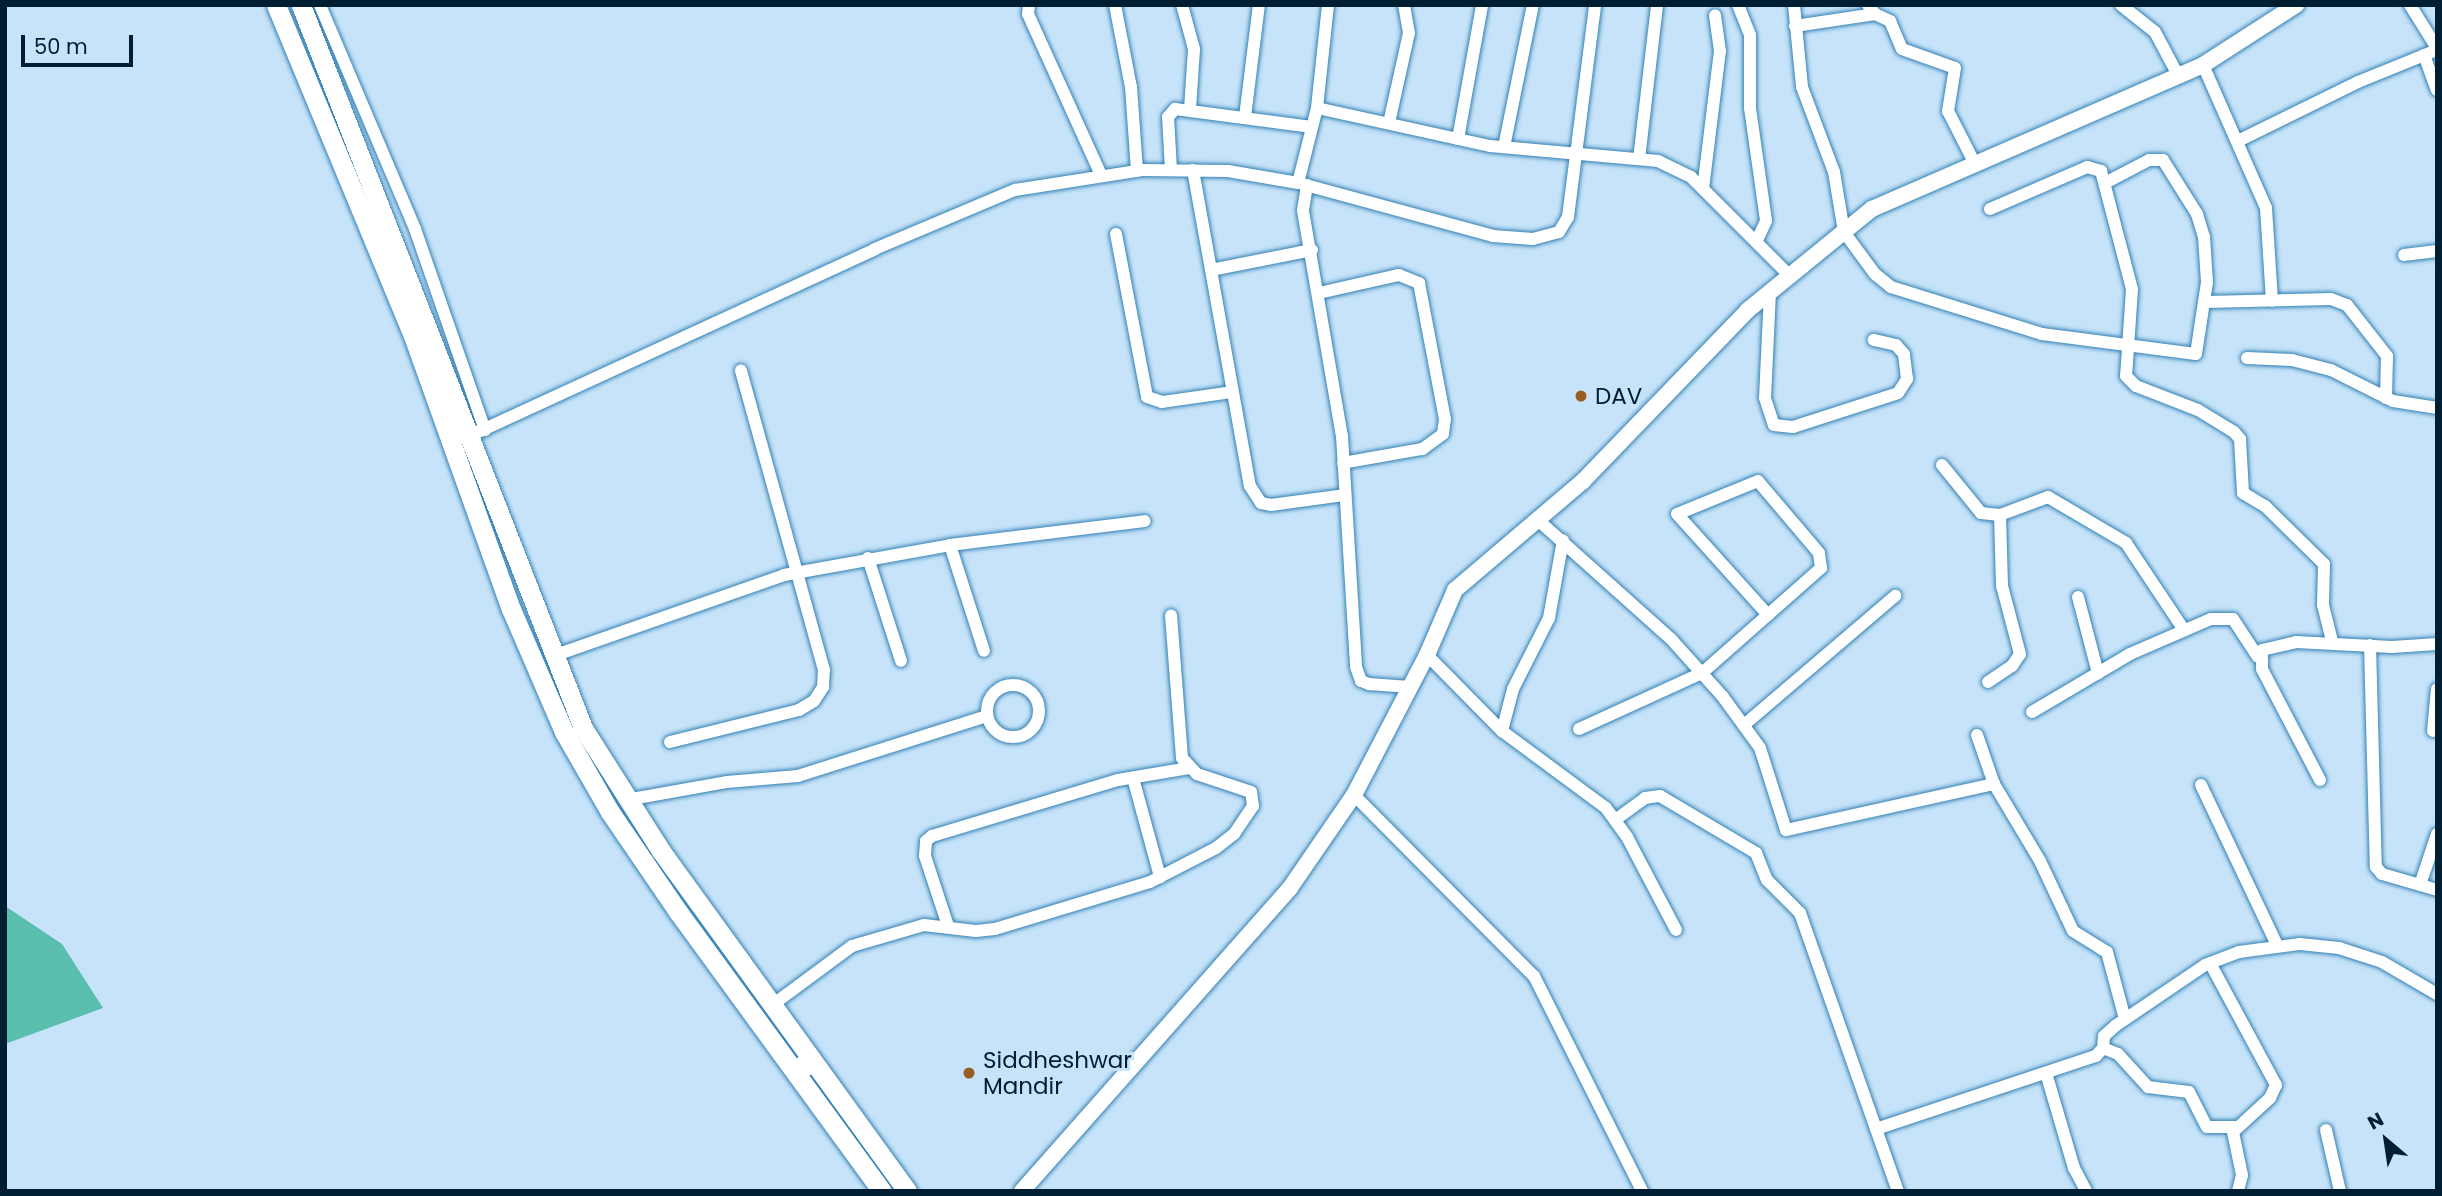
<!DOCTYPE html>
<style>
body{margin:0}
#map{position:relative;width:2442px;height:1196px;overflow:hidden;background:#c6e3f9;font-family:Poppins,sans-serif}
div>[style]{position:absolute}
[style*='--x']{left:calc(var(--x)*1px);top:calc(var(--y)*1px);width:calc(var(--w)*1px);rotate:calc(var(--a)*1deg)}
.water>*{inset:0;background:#59bead}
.roads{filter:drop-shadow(0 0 2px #3381b4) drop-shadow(0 0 2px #3381b4)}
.minor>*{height:12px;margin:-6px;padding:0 6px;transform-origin:6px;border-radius:6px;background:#fff}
.minor>.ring{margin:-6px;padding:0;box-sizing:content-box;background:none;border:12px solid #fff;border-radius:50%}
.tertiary>*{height:16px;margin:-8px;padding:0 8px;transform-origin:8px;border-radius:8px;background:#fff}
.primary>*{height:19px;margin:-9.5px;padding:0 9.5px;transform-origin:9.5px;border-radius:9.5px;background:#fff}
.trunk>*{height:21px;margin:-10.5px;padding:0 10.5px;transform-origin:10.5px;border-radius:10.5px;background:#fff}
.dots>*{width:19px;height:19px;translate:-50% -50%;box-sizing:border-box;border:4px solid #c6e3f9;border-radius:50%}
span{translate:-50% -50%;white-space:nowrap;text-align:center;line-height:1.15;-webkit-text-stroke:6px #c6e3f9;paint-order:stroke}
.poi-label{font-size:23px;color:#001e32}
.left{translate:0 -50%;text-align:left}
.frame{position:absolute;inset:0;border:7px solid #001e32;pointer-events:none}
.north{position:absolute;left:2351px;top:1105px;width:70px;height:70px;-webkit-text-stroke:5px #c6e3f9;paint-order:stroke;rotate:331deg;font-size:19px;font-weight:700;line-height:28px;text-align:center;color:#001e32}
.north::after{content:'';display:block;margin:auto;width:24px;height:32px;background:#001e32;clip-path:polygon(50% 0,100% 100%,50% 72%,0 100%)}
.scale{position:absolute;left:21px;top:35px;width:112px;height:32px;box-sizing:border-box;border:4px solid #001e32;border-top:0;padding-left:9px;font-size:21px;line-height:24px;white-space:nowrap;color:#001e32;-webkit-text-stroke:5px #c6e3f9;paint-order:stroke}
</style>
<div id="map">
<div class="water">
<div style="clip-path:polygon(5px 906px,62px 944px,103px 1008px,5px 1044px)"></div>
</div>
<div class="roads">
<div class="minor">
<div style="--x:320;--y:5;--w:243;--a:67"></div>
<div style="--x:415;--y:229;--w:213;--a:70.8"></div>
<div style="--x:1029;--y:5;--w:9;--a:96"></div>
<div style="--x:1028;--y:14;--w:177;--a:65.6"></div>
<div style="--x:1115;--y:5;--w:84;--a:79"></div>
<div style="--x:1131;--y:87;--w:84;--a:85.9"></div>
<div style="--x:1182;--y:5;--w:46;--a:74.7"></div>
<div style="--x:1194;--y:49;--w:60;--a:93.8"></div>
<div style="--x:1738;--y:5;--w:32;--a:68"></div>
<div style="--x:1750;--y:35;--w:73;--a:90"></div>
<div style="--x:1750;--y:108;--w:114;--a:81.9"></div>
<div style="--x:1766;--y:221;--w:23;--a:115"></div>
<div style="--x:1794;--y:5;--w:82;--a:84.4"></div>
<div style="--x:1802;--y:87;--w:91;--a:69.4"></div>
<div style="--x:1834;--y:172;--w:61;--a:80.5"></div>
<div style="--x:1844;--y:232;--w:52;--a:53.6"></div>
<div style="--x:1875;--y:274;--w:21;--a:39"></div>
<div style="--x:1891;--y:287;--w:158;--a:17.3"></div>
<div style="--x:2042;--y:334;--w:155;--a:7.4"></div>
<div style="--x:2196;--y:354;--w:73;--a:-81.3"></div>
<div style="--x:2207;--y:282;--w:45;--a:-93.8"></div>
<div style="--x:2204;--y:237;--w:24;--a:-107"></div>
<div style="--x:2197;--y:214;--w:64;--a:-122.2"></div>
<div style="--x:2163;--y:160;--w:14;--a:180"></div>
<div style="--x:2149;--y:160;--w:50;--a:152.4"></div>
<div style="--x:1868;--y:5;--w:11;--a:52"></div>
<div style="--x:1875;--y:14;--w:17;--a:25"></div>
<div style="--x:1890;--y:21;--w:30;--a:67"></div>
<div style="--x:1902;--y:49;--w:56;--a:19.7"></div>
<div style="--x:1955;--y:68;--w:44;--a:99.2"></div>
<div style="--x:1948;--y:111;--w:59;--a:63"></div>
<div style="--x:2121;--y:5;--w:43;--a:38.5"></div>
<div style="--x:2155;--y:32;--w:49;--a:61.9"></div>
<div style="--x:2410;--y:5;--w:51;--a:57.9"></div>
<div style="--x:1795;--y:26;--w:81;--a:-8.5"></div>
<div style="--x:2424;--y:55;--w:37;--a:70"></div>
<div style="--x:2203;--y:65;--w:156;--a:66.2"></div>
<div style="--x:2266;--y:208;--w:93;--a:86.3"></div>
<div style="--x:1317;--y:108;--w:104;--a:-83.9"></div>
<div style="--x:1245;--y:117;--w:113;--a:-82.9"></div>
<div style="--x:1389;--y:123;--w:92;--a:-77.5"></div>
<div style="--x:1409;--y:33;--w:28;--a:-100"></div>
<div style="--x:1458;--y:139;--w:136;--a:-79.8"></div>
<div style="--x:2238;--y:141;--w:134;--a:-26.2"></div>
<div style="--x:2358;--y:82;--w:85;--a:-22.1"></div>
<div style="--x:1504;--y:147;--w:145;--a:-78.5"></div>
<div style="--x:1639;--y:159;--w:155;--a:-83.3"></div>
<div style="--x:1171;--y:170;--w:53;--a:-93.2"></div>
<div style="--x:1168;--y:117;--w:11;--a:-49"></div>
<div style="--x:1175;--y:109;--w:138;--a:7.5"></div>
<div style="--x:1193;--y:170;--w:321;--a:79.8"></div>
<div style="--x:1250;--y:486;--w:20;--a:57"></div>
<div style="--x:1261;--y:503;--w:10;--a:11"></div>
<div style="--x:1271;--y:505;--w:75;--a:-7.7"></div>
<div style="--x:1302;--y:184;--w:198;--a:15.2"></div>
<div style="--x:1493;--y:236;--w:40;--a:4.3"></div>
<div style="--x:1533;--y:239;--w:27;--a:-15"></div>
<div style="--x:1559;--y:232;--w:17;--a:-59"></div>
<div style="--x:1568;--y:217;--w:214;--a:-82.7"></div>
<div style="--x:1307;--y:185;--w:26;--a:99"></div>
<div style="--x:1303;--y:211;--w:228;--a:80.2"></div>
<div style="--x:1342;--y:436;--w:231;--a:86.5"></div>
<div style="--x:1356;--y:667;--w:15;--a:70"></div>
<div style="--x:1361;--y:681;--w:9;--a:21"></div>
<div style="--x:1369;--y:684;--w:41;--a:4.2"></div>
<div style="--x:1703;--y:189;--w:139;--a:-83"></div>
<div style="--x:1720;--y:51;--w:36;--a:-98"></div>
<div style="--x:1990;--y:209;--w:106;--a:-23.4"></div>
<div style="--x:2087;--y:167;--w:15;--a:16"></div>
<div style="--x:2101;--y:171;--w:122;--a:75.3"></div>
<div style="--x:2132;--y:289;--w:87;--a:93.9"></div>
<div style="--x:2126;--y:376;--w:14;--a:45"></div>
<div style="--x:2136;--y:386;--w:66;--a:21.2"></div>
<div style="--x:2198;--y:410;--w:42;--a:31.4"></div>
<div style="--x:2234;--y:432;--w:9;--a:49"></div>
<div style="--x:2240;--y:439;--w:54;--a:86.8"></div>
<div style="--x:2243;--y:493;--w:26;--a:31"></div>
<div style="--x:2265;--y:506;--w:83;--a:44.5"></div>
<div style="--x:2324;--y:564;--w:41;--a:91.4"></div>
<div style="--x:2323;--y:605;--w:37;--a:76"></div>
<div style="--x:1116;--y:234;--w:166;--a:79.2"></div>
<div style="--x:1147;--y:397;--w:16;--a:18"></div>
<div style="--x:1162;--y:402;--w:71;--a:-8.1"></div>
<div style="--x:2404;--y:255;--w:33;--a:-7"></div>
<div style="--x:1211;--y:270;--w:103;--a:-11.2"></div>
<div style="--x:1770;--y:292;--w:106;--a:92.7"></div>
<div style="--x:1765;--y:398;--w:28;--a:72"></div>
<div style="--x:1774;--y:425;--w:19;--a:6"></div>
<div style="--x:1793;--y:427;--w:110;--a:-17.9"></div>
<div style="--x:1898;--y:393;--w:17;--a:-57"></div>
<div style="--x:1907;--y:379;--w:25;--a:-97"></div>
<div style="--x:1904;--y:354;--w:12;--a:-132"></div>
<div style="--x:1896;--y:345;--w:23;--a:-167"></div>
<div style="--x:1319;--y:293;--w:82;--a:-12.7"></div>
<div style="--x:1399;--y:275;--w:22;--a:22"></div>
<div style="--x:1419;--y:283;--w:138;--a:79.2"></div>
<div style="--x:1445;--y:419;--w:15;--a:98"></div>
<div style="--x:1443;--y:434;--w:26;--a:144"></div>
<div style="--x:1422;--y:449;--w:80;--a:170"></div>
<div style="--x:2206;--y:302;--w:125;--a:-1.4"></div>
<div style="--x:2331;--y:299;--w:17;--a:21"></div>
<div style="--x:2347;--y:305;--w:65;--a:51.9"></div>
<div style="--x:2387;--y:356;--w:42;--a:91.4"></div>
<div style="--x:2247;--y:358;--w:45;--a:2.5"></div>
<div style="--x:2292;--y:360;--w:40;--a:14.4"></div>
<div style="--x:2331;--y:370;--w:69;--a:26.6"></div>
<div style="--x:2393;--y:401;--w:45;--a:9"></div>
<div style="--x:465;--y:438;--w:451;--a:-24.7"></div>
<div style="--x:875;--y:249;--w:152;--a:-22.9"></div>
<div style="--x:1015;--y:190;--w:130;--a:-8.9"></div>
<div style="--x:1143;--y:170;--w:85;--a:0.7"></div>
<div style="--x:1228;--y:171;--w:71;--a:9.7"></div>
<div style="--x:1298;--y:183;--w:77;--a:-75.8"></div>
<div style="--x:1317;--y:108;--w:177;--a:12.4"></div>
<div style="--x:1490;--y:146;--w:169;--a:5.1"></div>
<div style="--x:1658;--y:161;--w:37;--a:26"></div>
<div style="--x:1691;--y:177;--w:140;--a:45"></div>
<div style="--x:1942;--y:465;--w:62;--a:50.9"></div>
<div style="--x:1981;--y:513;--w:19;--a:6"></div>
<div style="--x:2000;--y:515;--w:51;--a:-20.6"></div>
<div style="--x:2048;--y:497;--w:91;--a:30.5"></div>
<div style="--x:2126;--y:543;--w:105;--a:56.3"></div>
<div style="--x:1539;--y:521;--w:177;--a:41.8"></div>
<div style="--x:1671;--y:639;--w:78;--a:48.1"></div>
<div style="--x:1723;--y:697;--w:63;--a:54"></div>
<div style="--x:1760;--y:748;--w:86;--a:72.4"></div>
<div style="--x:1786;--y:830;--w:213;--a:-12.5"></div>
<div style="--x:950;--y:545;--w:111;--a:72.2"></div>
<div style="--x:868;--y:558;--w:108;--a:72.2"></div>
<div style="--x:2078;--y:597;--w:79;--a:75.3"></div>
<div style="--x:2370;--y:645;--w:222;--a:88.5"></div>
<div style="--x:2376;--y:867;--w:9;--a:49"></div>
<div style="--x:2382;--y:874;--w:57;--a:16.2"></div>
<div style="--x:1427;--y:655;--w:107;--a:45.4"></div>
<div style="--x:1502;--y:731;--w:43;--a:-75.3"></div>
<div style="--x:1513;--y:689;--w:80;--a:-63.1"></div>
<div style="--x:1549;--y:618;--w:79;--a:-79.8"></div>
<div style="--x:553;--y:656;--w:245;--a:-19.3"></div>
<div style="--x:784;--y:575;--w:169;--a:-10.2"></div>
<div style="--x:950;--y:545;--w:196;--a:-7"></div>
<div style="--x:1988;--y:682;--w:29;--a:-34"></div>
<div style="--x:2012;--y:666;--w:14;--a:-56"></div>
<div style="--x:2020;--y:654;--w:70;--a:-104.8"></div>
<div style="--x:2002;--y:586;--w:71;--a:-91.6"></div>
<div class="ring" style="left:987px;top:685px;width:40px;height:40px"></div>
<div style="--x:2032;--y:712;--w:114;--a:-30.6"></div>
<div style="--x:2130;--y:654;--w:88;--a:-23.4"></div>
<div style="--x:2211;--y:619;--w:22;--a:0"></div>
<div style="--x:2233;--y:619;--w:45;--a:56.7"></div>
<div style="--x:1744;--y:725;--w:199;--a:-40.5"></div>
<div style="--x:1579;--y:729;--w:135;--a:-24.5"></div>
<div style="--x:1702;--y:673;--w:159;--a:-41.4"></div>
<div style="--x:1821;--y:568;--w:15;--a:-98"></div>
<div style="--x:1819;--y:553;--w:94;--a:-130.3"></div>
<div style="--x:1758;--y:481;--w:87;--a:157.8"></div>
<div style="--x:1677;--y:514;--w:136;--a:48"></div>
<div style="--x:1502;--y:731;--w:129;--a:36.5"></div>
<div style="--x:1606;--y:808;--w:36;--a:54"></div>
<div style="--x:1627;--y:837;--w:105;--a:62.2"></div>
<div style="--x:2433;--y:731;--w:42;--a:-84.6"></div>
<div style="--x:1977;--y:735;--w:52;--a:70.9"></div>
<div style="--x:1994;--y:784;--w:90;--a:59.1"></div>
<div style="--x:2040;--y:861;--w:77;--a:64.8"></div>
<div style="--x:2073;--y:931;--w:40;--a:32"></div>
<div style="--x:2107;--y:952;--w:69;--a:75"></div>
<div style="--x:670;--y:742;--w:133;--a:-13.9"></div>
<div style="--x:799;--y:710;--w:17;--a:-31"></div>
<div style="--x:814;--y:701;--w:17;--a:-57"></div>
<div style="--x:823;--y:687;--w:17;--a:-87"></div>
<div style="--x:824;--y:670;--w:311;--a:-105.5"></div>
<div style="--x:1133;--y:778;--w:103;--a:74.7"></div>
<div style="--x:2320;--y:780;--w:125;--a:-117.6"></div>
<div style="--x:2262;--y:669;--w:19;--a:-90"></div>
<div style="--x:2262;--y:650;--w:35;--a:-13"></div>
<div style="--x:2296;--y:642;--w:96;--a:3"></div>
<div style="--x:2392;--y:647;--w:45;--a:-3.8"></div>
<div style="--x:2201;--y:785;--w:177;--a:64.6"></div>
<div style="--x:1354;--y:795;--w:255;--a:45.2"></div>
<div style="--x:1534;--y:976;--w:241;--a:63.3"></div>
<div style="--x:626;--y:800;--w:103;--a:-10.1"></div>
<div style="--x:727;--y:782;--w:71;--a:-4.8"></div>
<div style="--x:798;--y:776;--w:198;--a:-17.6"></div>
<div style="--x:1615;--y:820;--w:37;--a:-36"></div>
<div style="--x:1645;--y:798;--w:15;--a:-8"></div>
<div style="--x:1660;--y:796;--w:112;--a:30.7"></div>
<div style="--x:1756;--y:853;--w:29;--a:68"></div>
<div style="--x:1767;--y:880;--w:47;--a:45"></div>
<div style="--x:1800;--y:913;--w:295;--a:70.6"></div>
<div style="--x:2420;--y:885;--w:54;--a:-71.6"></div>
<div style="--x:948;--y:926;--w:74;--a:-108.2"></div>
<div style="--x:925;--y:856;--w:15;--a:-86"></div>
<div style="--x:926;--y:841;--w:8;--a:-40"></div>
<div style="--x:932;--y:836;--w:194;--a:-16.8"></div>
<div style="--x:1118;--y:780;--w:72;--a:-9.6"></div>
<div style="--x:2210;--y:963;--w:139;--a:61.6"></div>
<div style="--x:2276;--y:1085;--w:14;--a:115"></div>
<div style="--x:2270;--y:1098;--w:50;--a:137.4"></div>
<div style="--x:2233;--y:1132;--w:44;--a:78.2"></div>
<div style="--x:2242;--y:1175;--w:16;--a:104"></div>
<div style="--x:771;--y:1006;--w:101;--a:-36.5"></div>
<div style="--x:852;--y:946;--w:75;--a:-16.3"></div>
<div style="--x:924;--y:925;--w:52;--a:6.6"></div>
<div style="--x:976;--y:931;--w:19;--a:-6"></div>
<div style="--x:995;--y:929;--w:162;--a:-16.9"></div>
<div style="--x:1150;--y:882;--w:74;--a:-27.3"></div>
<div style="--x:1216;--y:848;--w:23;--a:-38"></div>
<div style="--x:1234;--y:834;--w:34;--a:-56"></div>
<div style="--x:1253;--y:806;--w:14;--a:-98"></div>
<div style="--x:1251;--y:792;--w:57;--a:-161.6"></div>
<div style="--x:1197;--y:774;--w:22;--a:-133"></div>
<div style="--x:1182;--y:758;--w:143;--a:-94.4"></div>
<div style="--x:2103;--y:1048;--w:16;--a:22"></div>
<div style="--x:2118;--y:1054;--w:45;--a:47.7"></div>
<div style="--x:2148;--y:1087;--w:41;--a:7"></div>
<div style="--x:2189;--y:1092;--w:39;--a:63"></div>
<div style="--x:2207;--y:1127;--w:30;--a:0"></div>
<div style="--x:2046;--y:1073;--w:99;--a:73.6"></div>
<div style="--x:2074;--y:1168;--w:26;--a:62"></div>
<div style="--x:1876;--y:1129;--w:232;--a:-18.4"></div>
<div style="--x:2096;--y:1056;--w:11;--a:-49"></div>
<div style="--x:2103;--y:1048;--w:12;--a:-85"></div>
<div style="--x:2104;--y:1036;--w:15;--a:-42"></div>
<div style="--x:2115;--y:1026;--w:109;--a:-34.1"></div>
<div style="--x:2205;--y:965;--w:36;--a:-21"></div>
<div style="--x:2239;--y:952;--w:62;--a:-7.5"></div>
<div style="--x:2300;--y:944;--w:39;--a:6"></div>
<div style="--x:2339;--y:948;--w:45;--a:18"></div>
<div style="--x:2382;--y:962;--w:64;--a:30.2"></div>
<div style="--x:2326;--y:1130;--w:63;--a:77.1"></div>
</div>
<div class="tertiary">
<div style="--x:1022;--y:1191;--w:405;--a:-48.5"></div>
<div style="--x:1290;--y:888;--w:113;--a:-55.5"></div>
<div style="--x:1354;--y:795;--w:158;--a:-62.5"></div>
<div style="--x:1427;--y:655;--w:71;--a:-66.7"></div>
<div style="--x:1455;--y:590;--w:168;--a:-40.4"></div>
<div style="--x:1583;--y:481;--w:238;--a:-46"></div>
<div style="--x:1748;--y:310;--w:160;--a:-39.2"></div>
<div style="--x:1872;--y:209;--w:361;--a:-23.5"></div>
<div style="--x:2203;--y:65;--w:111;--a:-32.8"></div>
</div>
<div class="primary">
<div style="--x:276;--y:5;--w:355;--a:67.5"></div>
<div style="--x:412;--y:333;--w:293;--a:70.3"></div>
<div style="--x:511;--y:609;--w:134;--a:66.7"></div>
<div style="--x:564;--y:732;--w:92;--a:60.1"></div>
<div style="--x:610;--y:812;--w:122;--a:55.7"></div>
<div style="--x:679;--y:913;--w:344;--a:53.9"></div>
<div style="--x:301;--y:5;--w:776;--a:68.69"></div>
<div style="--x:583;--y:728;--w:146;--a:57.6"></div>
<div style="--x:661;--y:851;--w:420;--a:54.1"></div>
</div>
<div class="trunk">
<div style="--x:797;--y:1072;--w:18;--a:-43"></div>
</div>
</div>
<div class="dots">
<div style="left:1581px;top:396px;background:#9a5d21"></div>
<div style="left:969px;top:1073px;background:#9a5d21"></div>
</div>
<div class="poi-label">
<span class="left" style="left:1595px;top:396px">DAV</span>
<span class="left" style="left:983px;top:1073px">Siddheshwar<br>Mandir</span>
</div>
<div class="frame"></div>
<div class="north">N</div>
<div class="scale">50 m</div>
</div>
